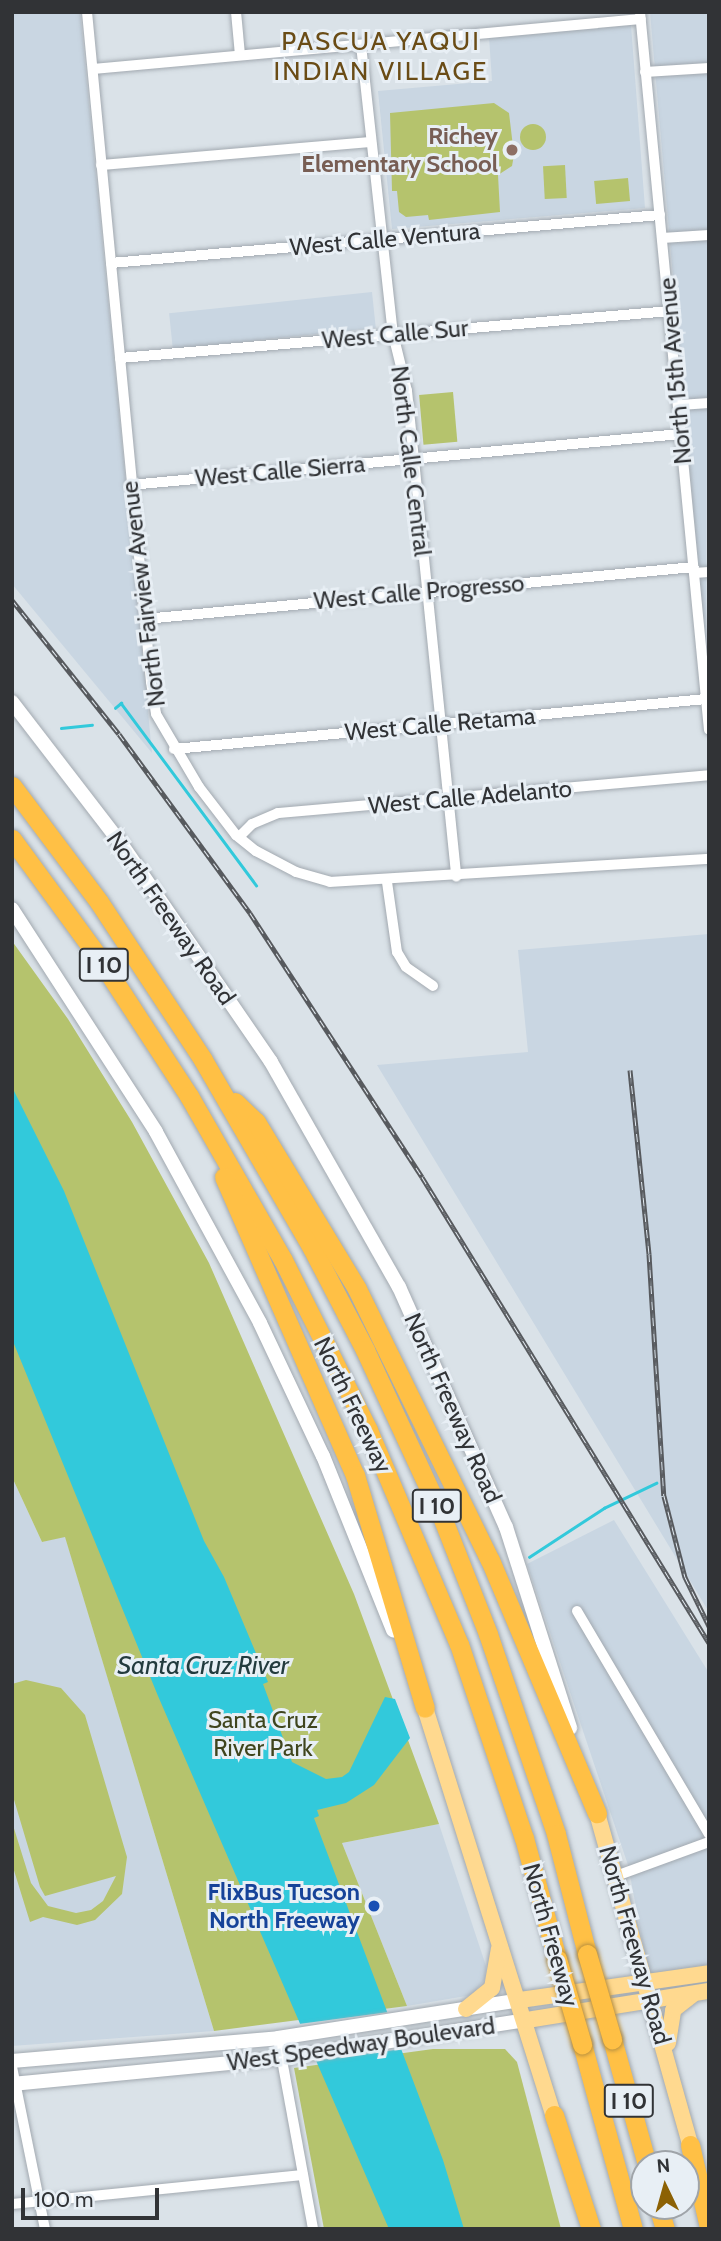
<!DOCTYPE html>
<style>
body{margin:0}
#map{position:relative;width:721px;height:2241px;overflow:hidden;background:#dae2e8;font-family:Cabin,sans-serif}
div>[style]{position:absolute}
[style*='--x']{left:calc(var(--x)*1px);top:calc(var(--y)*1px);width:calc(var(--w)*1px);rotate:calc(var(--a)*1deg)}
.built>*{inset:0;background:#c9d6e2;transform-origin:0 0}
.green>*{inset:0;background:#b5c36d;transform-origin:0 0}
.round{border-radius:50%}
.water>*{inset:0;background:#32c9db}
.pier>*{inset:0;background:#dae2e8}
.stream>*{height:2.5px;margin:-1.25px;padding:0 1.25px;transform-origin:1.25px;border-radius:1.25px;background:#32c9db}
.roads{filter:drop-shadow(0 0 2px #a2a9b0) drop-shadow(0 0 2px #a2a9b0)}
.minor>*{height:10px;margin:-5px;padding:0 5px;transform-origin:5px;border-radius:5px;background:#fff}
.secondary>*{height:14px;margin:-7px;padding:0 7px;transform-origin:7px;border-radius:7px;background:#fff}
.primary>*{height:16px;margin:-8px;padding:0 8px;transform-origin:8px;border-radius:8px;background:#ffd98f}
.motorway>*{height:19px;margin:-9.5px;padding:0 9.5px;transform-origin:9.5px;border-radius:9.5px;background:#ffc045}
.rail>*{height:5px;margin-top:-2.5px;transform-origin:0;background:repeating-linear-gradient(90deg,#e8eff5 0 8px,#575a5e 0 16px);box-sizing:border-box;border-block:2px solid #575a5e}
.bridges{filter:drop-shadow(0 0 2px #b78f40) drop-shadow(0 0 2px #b78f40)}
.motorway-bridge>*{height:19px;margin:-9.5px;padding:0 9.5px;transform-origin:9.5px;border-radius:9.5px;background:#ffc045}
.dots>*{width:19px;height:19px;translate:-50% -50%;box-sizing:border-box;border:4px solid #e8eff5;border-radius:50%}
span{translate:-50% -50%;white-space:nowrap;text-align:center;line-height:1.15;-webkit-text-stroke:6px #e8eff5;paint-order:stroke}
.shield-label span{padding:2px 5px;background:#e8eff5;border:2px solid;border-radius:5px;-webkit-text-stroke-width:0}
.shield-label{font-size:23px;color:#313336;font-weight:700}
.education-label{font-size:24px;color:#785e54;font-weight:700}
.right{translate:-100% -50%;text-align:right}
.street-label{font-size:24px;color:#313336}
.park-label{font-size:24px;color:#3f451d}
.transit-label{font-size:24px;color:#164399;font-weight:700}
.neighbourhood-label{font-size:26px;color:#6a4c16;letter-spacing:2px}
.water-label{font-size:26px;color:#233b3e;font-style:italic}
.frame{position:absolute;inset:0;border:14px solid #313336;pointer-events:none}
.north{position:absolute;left:630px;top:2150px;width:70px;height:70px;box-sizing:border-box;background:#e8eff5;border:2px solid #9fa4a9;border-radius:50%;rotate:355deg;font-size:19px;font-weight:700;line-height:28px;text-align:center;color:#313336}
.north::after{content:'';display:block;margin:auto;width:24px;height:32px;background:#8c6104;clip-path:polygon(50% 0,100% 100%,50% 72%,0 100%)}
.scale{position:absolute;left:21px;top:2188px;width:138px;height:32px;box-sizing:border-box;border:4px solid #313336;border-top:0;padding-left:9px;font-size:21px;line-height:24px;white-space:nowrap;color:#313336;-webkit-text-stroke:5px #e8eff5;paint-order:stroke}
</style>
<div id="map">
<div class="built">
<div style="clip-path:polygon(12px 12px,80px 12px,152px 753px,12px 584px)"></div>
<div style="clip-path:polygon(650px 12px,709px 12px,706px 656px)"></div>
<div style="clip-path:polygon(631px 25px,645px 208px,392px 229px,378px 91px,492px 81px,489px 37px)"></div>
<div style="left:372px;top:292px;width:36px;height:204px;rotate:84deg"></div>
<div style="clip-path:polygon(709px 934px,709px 1612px,377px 1065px,528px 1052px,518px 950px)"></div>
<div style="clip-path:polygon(12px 1477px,42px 1542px,65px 1536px,214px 2031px,12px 2046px)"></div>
<div style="clip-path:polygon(614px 1520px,709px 1673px,709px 1965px,649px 1976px,628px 1865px,527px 1564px)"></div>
<div style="clip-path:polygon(439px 1824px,486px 1966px,485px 1979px,472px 1995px,407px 2006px,342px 1843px)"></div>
</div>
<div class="green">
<div style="clip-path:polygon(494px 103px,509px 113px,514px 155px,512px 166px,498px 175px,500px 212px,429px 220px,428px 215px,406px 217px,399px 212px,397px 191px,392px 191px,390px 113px)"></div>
<div class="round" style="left:520px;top:124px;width:26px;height:26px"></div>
<div style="left:565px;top:165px;width:33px;height:22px;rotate:87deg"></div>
<div style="left:628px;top:178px;width:23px;height:34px;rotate:85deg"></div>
<div style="left:453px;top:392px;width:50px;height:34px;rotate:85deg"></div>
<div style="clip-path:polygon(12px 941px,68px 1019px,132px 1122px,209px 1263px,354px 1594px,439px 1824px,342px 1843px,407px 2006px,214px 2031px,65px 1537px,42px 1542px,12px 1477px)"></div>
<div style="clip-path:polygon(26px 1680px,61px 1688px,85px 1715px,127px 1857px,122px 1894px,95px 1920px,77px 1925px,43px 1917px,30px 1922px,12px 1864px,12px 1822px,31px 1883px,48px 1906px,76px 1913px,91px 1910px,103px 1901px,116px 1876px,45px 1896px,40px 1887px,12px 1793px,12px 1684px)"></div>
<div style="clip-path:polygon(433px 2049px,505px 2049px,517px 2062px,561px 2229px,324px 2229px,294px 2068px)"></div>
</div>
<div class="water">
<div style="clip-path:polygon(12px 1087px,64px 1191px,204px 1541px,224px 1577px,268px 1682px,263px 1684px,292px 1762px,326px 1779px,342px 1777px,349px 1772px,385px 1697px,395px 1699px,410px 1738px,374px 1785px,346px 1803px,317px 1810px,319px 1816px,314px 1818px,443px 2160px,464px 2229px,389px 2229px,158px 1696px,12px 1339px)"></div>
</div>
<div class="pier">
<div style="clip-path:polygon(389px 2012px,403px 2049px,314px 2060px,299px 2024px)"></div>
</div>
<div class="stream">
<div style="--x:115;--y:708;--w:8;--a:-40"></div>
<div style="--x:121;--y:703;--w:227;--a:53.4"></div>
<div style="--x:61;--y:728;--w:31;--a:-6"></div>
<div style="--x:529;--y:1557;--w:90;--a:-33.2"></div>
<div style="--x:604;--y:1508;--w:58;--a:-25.7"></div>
</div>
<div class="roads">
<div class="minor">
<div style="--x:87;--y:12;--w:673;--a:84.54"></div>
<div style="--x:151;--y:682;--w:32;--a:81"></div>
<div style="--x:156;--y:714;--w:85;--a:59.5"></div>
<div style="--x:199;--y:787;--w:61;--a:52.4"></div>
<div style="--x:236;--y:835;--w:26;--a:39"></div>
<div style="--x:256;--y:851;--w:45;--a:27.7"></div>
<div style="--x:296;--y:872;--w:35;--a:16"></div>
<div style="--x:330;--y:882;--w:380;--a:-3.5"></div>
<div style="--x:236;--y:12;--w:43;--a:84.7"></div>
<div style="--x:640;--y:12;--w:721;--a:84.51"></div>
<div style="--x:361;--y:45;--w:291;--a:83.7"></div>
<div style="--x:393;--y:334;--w:59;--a:76.2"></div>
<div style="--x:407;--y:391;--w:488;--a:84.2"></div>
<div style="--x:93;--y:69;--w:550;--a:-5.21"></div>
<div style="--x:645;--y:72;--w:64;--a:-3.6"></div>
<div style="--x:101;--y:165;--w:271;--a:-4.9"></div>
<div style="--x:662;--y:238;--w:47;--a:-3.7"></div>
<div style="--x:111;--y:263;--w:551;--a:-5"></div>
<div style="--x:120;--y:358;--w:552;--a:-4.88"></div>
<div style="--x:680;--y:405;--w:29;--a:-4"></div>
<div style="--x:130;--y:485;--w:553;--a:-5.29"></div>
<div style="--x:694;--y:573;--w:15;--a:-4"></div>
<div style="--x:145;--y:619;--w:551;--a:-5.41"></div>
<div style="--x:174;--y:749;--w:534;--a:-5.37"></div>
<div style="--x:239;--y:837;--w:18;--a:-45"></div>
<div style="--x:252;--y:824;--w:28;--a:-23"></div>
<div style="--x:278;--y:813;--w:433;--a:-5"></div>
<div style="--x:387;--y:882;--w:71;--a:81.9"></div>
<div style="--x:397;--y:952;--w:17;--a:59"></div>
<div style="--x:406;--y:967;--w:33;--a:35"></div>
<div style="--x:577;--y:1611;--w:259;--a:59.4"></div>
<div style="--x:616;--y:1876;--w:99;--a:-20.1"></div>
<div style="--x:278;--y:2038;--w:194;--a:79.6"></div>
<div style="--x:12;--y:2067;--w:165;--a:78.5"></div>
<div style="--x:12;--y:2204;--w:292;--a:-5.7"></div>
</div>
<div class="secondary">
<div style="--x:12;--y:702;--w:180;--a:52.4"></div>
<div style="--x:122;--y:845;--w:263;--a:55.5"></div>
<div style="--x:271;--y:1062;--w:259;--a:60.4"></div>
<div style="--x:399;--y:1287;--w:263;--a:66"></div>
<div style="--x:506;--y:1527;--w:211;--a:72.3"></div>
<div style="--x:12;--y:909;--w:265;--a:57.1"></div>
<div style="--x:156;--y:1132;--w:217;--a:61.4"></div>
<div style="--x:260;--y:1323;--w:147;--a:64.7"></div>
<div style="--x:323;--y:1456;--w:188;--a:68.1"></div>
<div style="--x:12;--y:2061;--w:267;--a:-4.9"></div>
<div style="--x:278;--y:2038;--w:245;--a:-8.9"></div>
<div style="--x:12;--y:2084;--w:270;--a:-5.5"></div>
<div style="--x:281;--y:2058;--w:249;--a:-8.8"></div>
</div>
<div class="primary">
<div style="--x:425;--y:1708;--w:436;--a:72.5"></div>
<div style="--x:597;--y:1813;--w:357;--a:74.3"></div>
<div style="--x:520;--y:2000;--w:191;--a:-8.1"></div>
<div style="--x:466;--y:2009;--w:33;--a:-39"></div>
<div style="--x:492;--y:1988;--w:40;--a:-80"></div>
<div style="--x:527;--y:2020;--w:184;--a:-9.1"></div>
<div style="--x:668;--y:2043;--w:33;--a:-81"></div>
<div style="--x:673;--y:2010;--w:24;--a:-38"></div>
</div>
<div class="motorway">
<div style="--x:12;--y:786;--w:145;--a:53.1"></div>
<div style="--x:99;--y:902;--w:189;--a:56.6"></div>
<div style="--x:203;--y:1060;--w:217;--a:59.9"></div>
<div style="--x:312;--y:1248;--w:115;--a:62.5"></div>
<div style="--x:365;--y:1350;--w:184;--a:65.2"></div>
<div style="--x:442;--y:1517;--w:126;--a:68.5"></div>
<div style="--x:488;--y:1634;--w:211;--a:71.2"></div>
<div style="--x:556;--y:1834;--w:124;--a:75.5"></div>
<div style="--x:12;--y:839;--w:147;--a:53.8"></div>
<div style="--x:99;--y:958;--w:165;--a:56.9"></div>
<div style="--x:189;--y:1096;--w:189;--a:60.2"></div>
<div style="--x:283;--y:1260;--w:190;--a:63.4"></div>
<div style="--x:368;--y:1430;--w:233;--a:67"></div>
<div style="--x:459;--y:1644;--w:205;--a:71.5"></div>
<div style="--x:524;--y:1838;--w:125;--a:74.7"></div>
<div style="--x:235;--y:1102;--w:29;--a:44"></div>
<div style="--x:256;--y:1122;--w:195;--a:58.8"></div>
<div style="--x:357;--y:1289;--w:302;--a:63.9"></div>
<div style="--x:490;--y:1560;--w:275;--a:67.1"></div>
<div style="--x:224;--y:1177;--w:326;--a:66.3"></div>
<div style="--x:355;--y:1475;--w:243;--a:73.3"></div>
<div style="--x:612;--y:2039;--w:130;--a:74.4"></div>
<div style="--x:582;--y:2044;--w:192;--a:74.6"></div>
<div style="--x:554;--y:2115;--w:120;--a:72"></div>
<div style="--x:690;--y:2145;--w:84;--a:77"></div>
<div style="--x:658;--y:2206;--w:24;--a:73"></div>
</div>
</div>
<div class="rail">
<div style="--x:12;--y:600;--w:171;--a:51.4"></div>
<div style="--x:119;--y:734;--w:222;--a:53.8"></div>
<div style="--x:250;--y:913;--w:315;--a:56.9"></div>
<div style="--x:422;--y:1177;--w:547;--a:58.37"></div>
<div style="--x:630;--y:1070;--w:185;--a:84.1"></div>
<div style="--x:649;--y:1254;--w:242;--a:86.5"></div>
<div style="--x:664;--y:1496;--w:84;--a:75.5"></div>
<div style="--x:685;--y:1577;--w:55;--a:63.9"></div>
</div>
<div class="bridges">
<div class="motorway-bridge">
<div style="--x:587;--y:1954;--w:89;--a:73.6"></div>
<div style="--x:557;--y:1959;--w:89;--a:73.6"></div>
</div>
</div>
<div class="dots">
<div style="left:512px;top:150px;background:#8d6e63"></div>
<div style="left:374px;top:1906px;background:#1a4fb4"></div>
</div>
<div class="shield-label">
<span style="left:104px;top:965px">I 10</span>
<span style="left:437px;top:1506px">I 10</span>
<span style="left:629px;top:2101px">I 10</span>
</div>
<div class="education-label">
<span class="right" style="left:498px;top:150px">Richey<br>Elementary School</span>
</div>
<div class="street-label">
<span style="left:385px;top:239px;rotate:-5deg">West Calle Ventura</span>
<span style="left:395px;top:334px;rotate:-5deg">West Calle Sur</span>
<span style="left:675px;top:371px;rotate:-95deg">North 15th Avenue</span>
<span style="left:411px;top:461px;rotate:83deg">North Calle Central</span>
<span style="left:280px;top:471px;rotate:-5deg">West Calle Sierra</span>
<span style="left:419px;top:592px;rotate:-5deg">West Calle Progresso</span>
<span style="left:143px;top:594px;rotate:-97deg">North Fairview Avenue</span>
<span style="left:440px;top:724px;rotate:-5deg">West Calle Retama</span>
<span style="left:470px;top:797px;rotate:-5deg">West Calle Adelanto</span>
<span style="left:171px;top:918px;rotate:55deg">North Freeway Road</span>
<span style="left:353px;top:1405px;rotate:64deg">North Freeway</span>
<span style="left:453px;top:1408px;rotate:66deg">North Freeway Road</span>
<span style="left:551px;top:1935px;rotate:74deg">North Freeway</span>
<span style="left:635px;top:1945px;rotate:74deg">North Freeway Road</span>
<span style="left:361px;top:2044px;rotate:-8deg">West Speedway Boulevard</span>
</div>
<div class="park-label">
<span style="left:263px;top:1734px">Santa Cruz<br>River Park</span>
</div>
<div class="transit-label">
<span class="right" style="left:360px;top:1906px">FlixBus Tucson<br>North Freeway</span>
</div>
<div class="neighbourhood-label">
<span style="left:381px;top:57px">PASCUA YAQUI<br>INDIAN VILLAGE</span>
</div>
<div class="water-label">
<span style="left:203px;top:1666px">Santa Cruz River</span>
</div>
<div class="frame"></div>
<div class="north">N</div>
<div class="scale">100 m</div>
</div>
